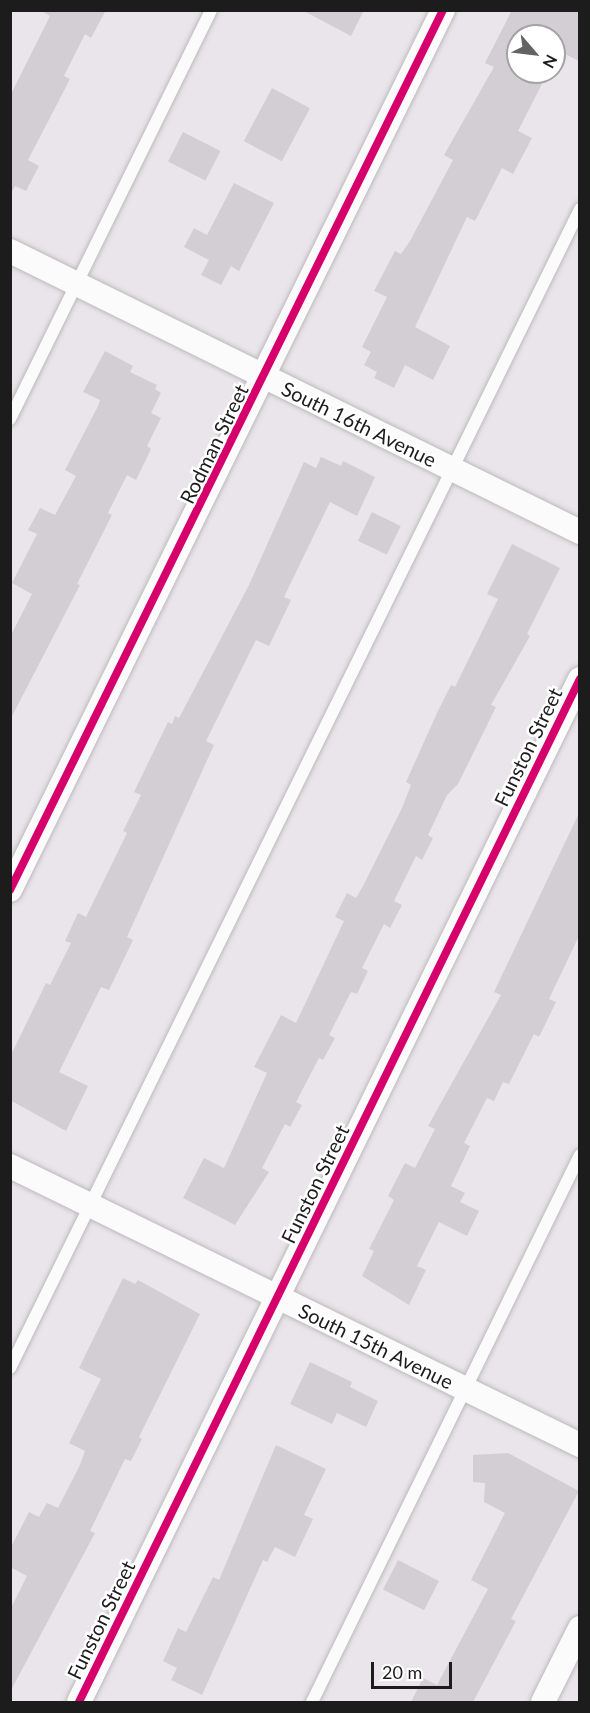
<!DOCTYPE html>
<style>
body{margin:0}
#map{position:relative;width:590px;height:1713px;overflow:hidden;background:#eae5ea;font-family:Lato,sans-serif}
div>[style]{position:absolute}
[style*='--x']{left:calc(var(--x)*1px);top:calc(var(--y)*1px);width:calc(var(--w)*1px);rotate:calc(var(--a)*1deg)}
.building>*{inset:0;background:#d2ced3;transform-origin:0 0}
.roads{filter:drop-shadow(0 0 2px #bcbabc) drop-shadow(0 0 2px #bcbabc)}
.lane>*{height:12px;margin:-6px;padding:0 6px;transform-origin:6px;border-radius:6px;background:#fcfbfc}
.street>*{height:24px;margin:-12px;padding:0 12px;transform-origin:12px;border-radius:12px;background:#fcfbfc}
.cycleway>*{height:8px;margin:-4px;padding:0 4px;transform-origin:4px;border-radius:4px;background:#d6006c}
span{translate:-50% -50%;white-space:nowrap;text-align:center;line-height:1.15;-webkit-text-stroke:5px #fff;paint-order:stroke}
.street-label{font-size:20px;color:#1c1c1c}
.frame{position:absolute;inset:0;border:12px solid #1c1c1c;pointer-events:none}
.north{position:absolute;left:506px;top:24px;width:60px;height:60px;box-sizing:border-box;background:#fff;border:2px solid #a4a4a4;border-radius:50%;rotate:118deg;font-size:16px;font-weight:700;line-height:24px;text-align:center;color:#1c1c1c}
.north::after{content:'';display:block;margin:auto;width:21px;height:27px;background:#646264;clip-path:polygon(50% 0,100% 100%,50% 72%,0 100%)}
.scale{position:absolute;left:371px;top:1662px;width:81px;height:27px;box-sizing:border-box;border:3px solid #1c1c1c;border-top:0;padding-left:8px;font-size:18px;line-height:21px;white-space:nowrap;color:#1c1c1c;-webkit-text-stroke:4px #fff;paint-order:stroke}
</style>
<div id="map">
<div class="building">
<div style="clip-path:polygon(40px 10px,106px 10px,91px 38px,85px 34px,64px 76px,70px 79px,28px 160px,39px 166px,26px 191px,15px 186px,10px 195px,10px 96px,50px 16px)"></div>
<div style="clip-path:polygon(302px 10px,364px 10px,351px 36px)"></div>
<div style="clip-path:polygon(512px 10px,579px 10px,579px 61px,559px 51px,554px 61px,554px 36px,518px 36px,518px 72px,548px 72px,518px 131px,532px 138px,513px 174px,502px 168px,475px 221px,467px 217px,415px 327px,450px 346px,433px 380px,405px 365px,394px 388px,374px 378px,377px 372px,364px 365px,371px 352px,362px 347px,387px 297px,374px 291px,395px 251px,401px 254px,410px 241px,453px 160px,444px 155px,494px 67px,485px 63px)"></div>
<div style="left:272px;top:88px;width:43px;height:60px;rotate:28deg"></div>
<div style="left:183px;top:132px;width:42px;height:33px;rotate:27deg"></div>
<div style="clip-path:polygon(234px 183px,274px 203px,239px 271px,231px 266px,221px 285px,201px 275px,209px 260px,184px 247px,194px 228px,207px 235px)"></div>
<div style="clip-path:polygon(105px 351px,133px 366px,130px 372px,157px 385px,155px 389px,161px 393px,151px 413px,161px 418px,147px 446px,151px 449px,136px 480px,127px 475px,108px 513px,112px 515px,77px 584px,80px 585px,10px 720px,10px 637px,32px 594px,12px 583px,37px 534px,28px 530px,40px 508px,55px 515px,76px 476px,65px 470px,98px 406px,100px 400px,83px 392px)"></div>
<div style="clip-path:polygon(321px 457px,341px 466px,343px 461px,375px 477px,357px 516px,330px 502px,284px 597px,291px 600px,269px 646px,256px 640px,206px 741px,214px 745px,127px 937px,133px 940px,109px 990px,101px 987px,59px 1072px,88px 1086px,66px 1131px,10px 1100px,10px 1057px,46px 983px,50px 985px,71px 943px,65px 941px,78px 913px,86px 917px,127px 833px,123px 831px,141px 795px,134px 792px,168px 722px,172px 724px,175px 716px,179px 718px,249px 585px,304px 462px,316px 468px)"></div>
<div style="left:372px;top:512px;width:32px;height:32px;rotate:26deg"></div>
<div style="clip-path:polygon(512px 544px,560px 568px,527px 634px,530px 636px,491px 705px,496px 707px,458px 784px,447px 795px,428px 835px,433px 838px,422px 860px,416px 856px,394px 901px,402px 905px,390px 928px,384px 924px,362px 968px,368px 971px,357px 994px,351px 992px,329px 1035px,335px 1038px,323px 1060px,319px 1058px,296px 1102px,302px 1105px,290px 1127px,285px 1124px,262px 1168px,269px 1172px,235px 1225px,183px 1198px,204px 1158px,224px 1168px,267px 1073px,254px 1067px,281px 1015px,296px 1023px,344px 921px,335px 917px,347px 893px,356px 898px,363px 886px,402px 808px,411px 785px,406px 782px,437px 713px,451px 685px,455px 687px,498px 599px,487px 594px)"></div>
<div style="clip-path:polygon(579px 813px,579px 936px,549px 999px,556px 1002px,539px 1037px,534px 1034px,509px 1084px,503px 1082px,494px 1101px,487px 1098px,464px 1143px,470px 1146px,451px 1186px,465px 1193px,460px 1202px,479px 1211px,467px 1236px,439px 1222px,417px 1266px,426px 1270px,409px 1305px,362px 1276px,374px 1251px,369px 1249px,394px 1200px,388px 1196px,405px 1163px,415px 1168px,435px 1129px,428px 1126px,501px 995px,494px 992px)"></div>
<div style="clip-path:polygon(123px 1278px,135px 1284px,138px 1280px,200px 1314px,139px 1437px,142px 1439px,131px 1461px,125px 1459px,90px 1531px,95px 1533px,10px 1692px,10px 1610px,27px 1576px,10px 1567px,10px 1549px,29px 1512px,39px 1517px,47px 1503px,58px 1508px,79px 1467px,85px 1451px,69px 1443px,101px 1379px,79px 1368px)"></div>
<div style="clip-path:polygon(310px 1362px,352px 1382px,350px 1387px,378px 1401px,366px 1427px,337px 1413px,332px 1424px,290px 1404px)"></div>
<div style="clip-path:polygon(276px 1445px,326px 1469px,304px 1515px,313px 1519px,295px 1557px,275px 1547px,267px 1562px,263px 1560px,202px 1695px,171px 1680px,177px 1668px,163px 1661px,178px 1628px,186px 1632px,213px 1577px,219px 1580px)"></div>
<div style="clip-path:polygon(508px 1453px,579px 1491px,511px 1619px,516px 1621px,473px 1702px,411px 1702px,423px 1678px,437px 1685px,488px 1589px,471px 1580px,505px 1513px,484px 1502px,485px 1483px,473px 1482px,473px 1455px)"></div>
<div style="left:398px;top:1560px;width:46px;height:33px;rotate:27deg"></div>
</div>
<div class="roads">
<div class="lane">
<div style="--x:10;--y:419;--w:456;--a:-63.8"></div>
<div style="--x:10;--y:1368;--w:1292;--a:-63.81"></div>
<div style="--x:312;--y:1702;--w:609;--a:-63.9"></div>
</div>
<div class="street">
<div style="--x:10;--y:251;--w:636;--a:26.24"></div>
<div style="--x:10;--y:890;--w:981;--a:-63.8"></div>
<div style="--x:10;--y:1166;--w:635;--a:26.08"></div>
<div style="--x:79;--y:1702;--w:1139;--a:-63.91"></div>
<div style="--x:543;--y:1702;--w:83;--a:-63.4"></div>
</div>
</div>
<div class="cycleway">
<div style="--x:10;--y:890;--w:981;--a:-63.8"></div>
<div style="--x:79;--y:1702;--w:1139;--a:-63.91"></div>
</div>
<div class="street-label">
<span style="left:359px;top:424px;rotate:26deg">South 16th Avenue</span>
<span style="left:214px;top:444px;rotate:-64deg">Rodman Street</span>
<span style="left:528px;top:747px;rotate:-64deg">Funston Street</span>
<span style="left:315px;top:1184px;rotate:-64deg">Funston Street</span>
<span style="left:376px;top:1346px;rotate:26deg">South 15th Avenue</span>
<span style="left:101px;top:1620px;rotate:-64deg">Funston Street</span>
</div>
<div class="frame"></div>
<div class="north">N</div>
<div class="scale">20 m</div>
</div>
